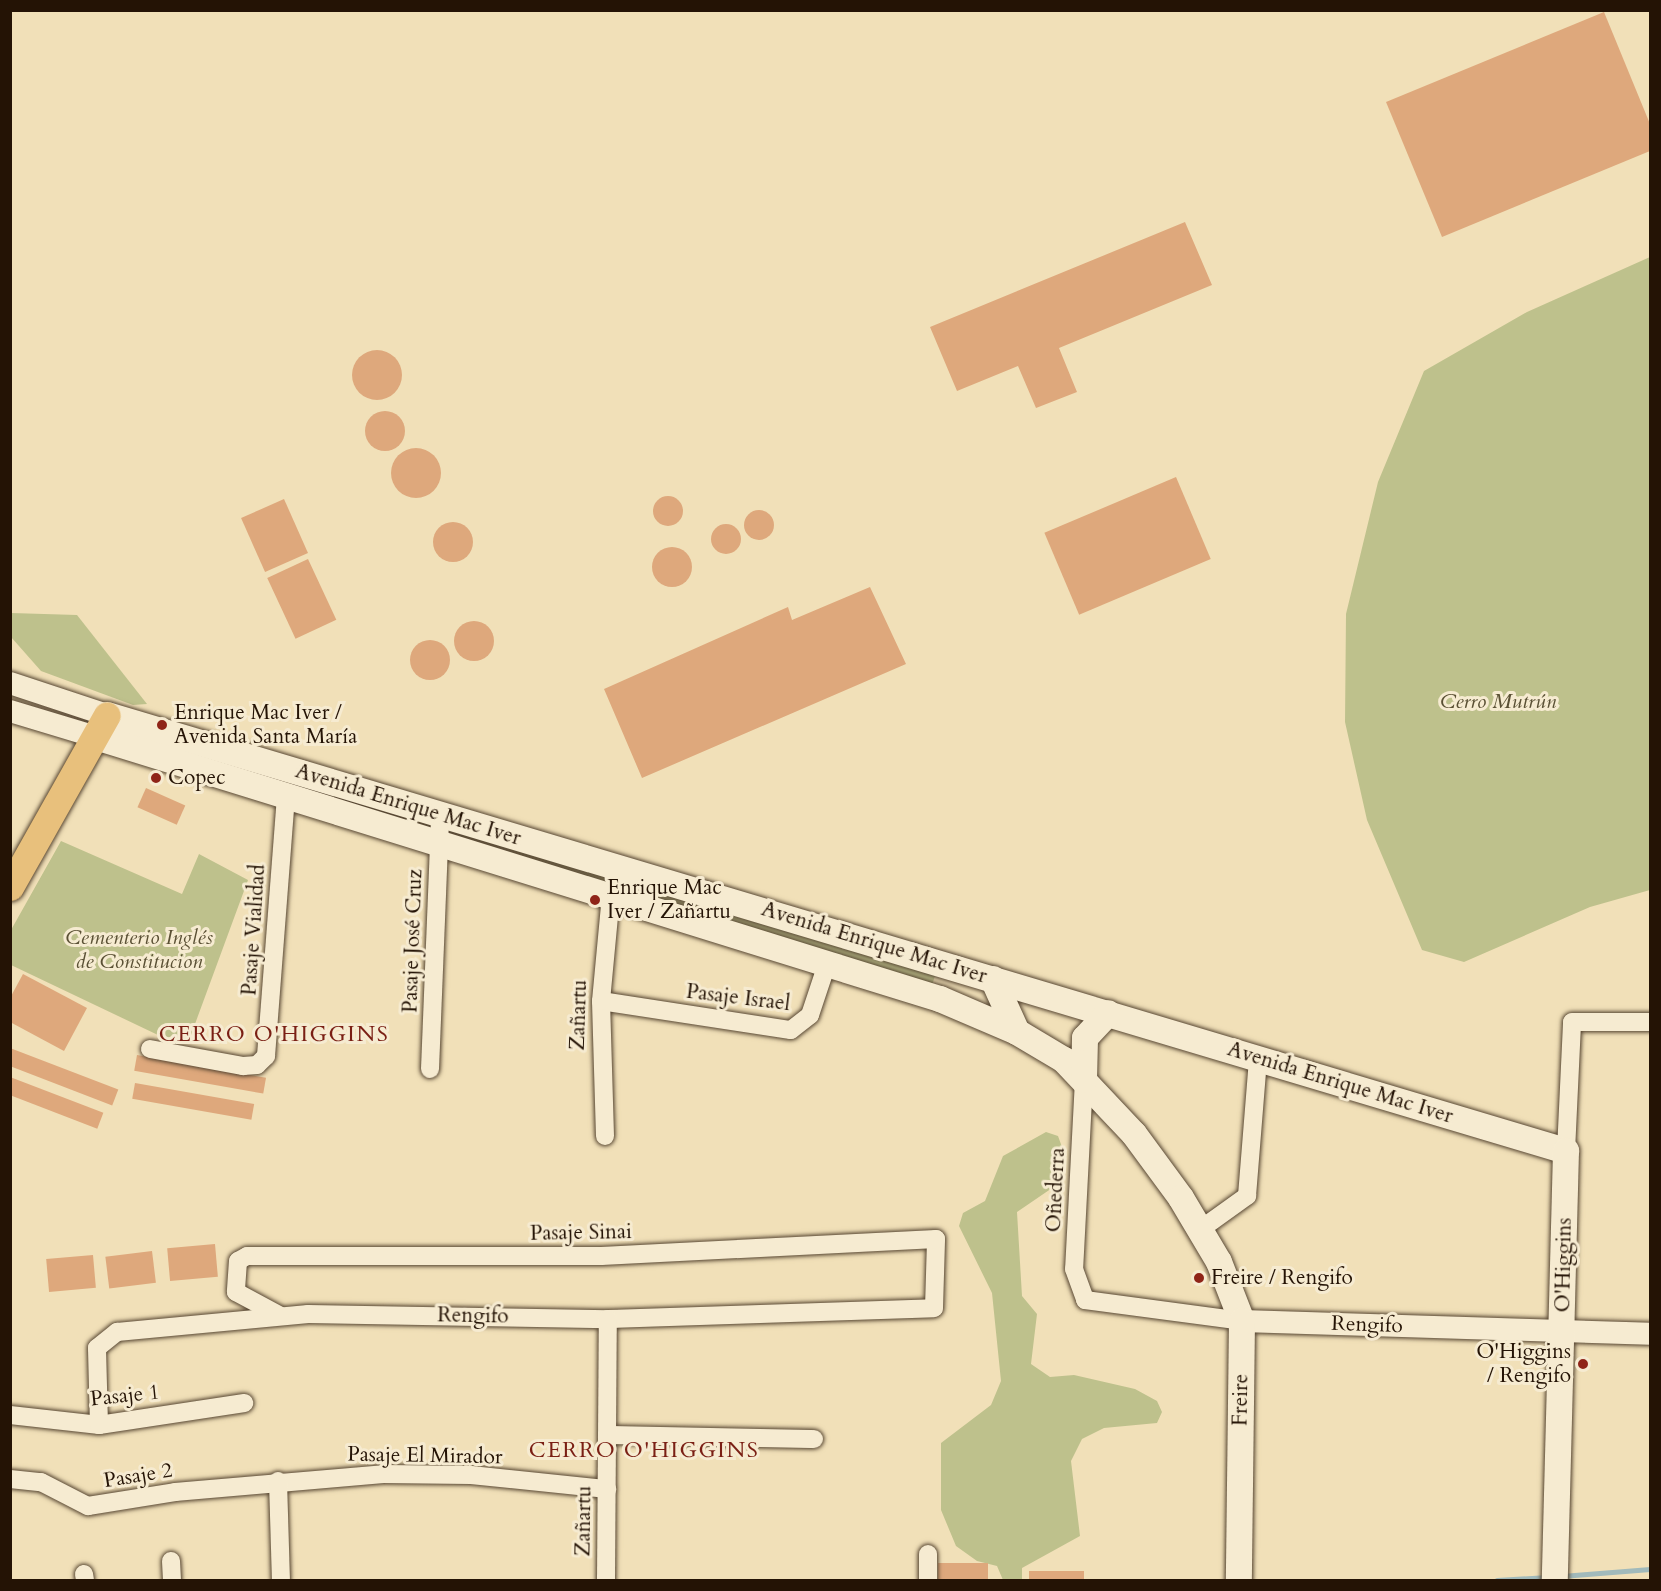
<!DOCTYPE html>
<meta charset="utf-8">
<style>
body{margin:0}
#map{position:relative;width:1661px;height:1591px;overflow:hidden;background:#f1e0b8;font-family:Cardo,serif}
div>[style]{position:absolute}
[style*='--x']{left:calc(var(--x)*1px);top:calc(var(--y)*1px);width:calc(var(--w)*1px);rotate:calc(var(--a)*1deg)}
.green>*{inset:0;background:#bec18c;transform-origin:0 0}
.stream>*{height:4.5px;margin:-2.25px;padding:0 2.25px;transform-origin:2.25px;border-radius:2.25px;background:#a1babb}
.building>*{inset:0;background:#dea87c;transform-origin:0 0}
.round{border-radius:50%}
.roads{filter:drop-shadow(0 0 2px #574632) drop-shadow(0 0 2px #574632)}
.minor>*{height:18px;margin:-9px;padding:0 9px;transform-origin:9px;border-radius:9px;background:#f6ebd1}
.tertiary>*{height:22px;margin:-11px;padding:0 11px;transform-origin:11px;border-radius:11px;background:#f6ebd1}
.secondary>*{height:26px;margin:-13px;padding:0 13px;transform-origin:13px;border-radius:13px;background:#f6ebd1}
.primary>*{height:27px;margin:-13.5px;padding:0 13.5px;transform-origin:13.5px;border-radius:13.5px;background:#e8c07c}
.dots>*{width:16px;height:16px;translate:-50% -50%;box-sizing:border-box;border:3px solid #f6ebd1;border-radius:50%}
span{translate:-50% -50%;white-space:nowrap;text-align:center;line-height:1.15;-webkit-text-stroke:6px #f6ebd1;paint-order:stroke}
.park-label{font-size:21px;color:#5a5034;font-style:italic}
.poi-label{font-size:21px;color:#241305}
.left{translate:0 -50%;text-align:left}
.right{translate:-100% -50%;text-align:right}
.street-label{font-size:21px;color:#241305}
.neighbourhood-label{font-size:22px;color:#7a1f14;letter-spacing:1.5px}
.frame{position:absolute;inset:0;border:12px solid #241305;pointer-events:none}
</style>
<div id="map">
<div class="green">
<div style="clip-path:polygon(1650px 257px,1650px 890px,1590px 907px,1464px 962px,1422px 950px,1367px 820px,1345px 722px,1346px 614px,1378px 482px,1424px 371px,1527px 312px)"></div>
<div style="clip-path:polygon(11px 613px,77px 615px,147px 704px,133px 705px,41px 671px,11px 637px)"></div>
<div style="left:128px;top:725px;width:845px;height:16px;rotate:17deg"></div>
<div style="clip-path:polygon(61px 841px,182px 894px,199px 854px,248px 880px,188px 1043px,158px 1035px,11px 965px,11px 930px)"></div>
<div style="clip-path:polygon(1046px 1132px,1058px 1136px,1062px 1147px,1058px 1184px,1017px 1212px,1022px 1296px,1037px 1314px,1031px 1364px,1050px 1377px,1074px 1375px,1135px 1389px,1157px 1401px,1162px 1412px,1157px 1423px,1104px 1428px,1082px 1439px,1071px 1461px,1080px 1536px,1022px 1568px,1022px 1580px,1003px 1580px,997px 1566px,977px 1561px,956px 1546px,941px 1510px,941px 1443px,991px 1405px,1001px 1381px,992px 1293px,959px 1226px,963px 1213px,985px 1201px,1003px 1156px)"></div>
</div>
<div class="stream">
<div style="--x:1562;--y:1576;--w:88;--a:-4.5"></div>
<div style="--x:1497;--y:1580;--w:51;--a:-3.4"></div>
</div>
<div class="building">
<div style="clip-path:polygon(1604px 12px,1650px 124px,1650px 151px,1442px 237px,1386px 102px)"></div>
<div style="clip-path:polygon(1185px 222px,1212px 285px,1059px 348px,1077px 392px,1036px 408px,1018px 366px,957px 391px,930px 327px)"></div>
<div class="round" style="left:352px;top:350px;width:50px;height:50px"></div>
<div class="round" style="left:365px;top:411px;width:40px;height:40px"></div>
<div class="round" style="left:391px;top:448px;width:50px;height:50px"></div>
<div style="left:1176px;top:477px;width:89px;height:143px;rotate:67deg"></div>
<div class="round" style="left:653px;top:496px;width:30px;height:30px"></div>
<div style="left:284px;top:499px;width:59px;height:47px;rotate:66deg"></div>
<div class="round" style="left:744px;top:510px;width:30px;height:30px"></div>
<div class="round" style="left:433px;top:522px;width:40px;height:40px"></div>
<div class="round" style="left:711px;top:524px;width:30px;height:30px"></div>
<div class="round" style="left:652px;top:547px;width:40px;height:40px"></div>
<div style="left:308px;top:559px;width:67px;height:45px;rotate:65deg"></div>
<div style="clip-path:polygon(870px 587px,906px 664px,642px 778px,604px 689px,788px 607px,792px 620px)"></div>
<div class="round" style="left:454px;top:621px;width:40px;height:40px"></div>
<div class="round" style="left:410px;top:640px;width:40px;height:40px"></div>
<div style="left:146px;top:788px;width:43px;height:21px;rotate:24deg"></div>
<div style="clip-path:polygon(23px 974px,87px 1008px,64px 1051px,10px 1022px,10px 998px)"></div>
<div style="left:10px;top:1048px;width:116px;height:17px;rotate:21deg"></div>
<div style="left:137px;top:1055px;width:131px;height:16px;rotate:10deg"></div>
<div style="left:10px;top:1077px;width:100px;height:17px;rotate:21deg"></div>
<div style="left:135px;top:1083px;width:121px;height:16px;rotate:10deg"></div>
<div style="left:215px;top:1244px;width:33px;height:48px;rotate:85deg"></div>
<div style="left:152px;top:1251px;width:32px;height:47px;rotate:83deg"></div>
<div style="left:93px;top:1255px;width:33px;height:47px;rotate:85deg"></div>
<div style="left:938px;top:1563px;width:50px;height:17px"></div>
<div style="left:1029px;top:1571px;width:55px;height:9px"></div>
</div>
<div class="roads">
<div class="minor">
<div style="--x:601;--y:1001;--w:192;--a:8.7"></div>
<div style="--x:791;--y:1030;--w:24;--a:-38"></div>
<div style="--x:810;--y:1015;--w:54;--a:-71.6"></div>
<div style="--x:150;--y:1049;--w:95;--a:10.4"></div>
<div style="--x:243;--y:1066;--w:14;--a:-4"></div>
<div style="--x:257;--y:1065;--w:13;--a:-45"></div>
<div style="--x:266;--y:1056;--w:263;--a:-85.6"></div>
<div style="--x:430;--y:1069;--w:254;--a:-87.7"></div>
<div style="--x:1084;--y:1080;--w:189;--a:93"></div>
<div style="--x:1074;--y:1269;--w:33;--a:70"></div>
<div style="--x:1085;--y:1300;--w:158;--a:7.6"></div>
<div style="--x:605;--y:1136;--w:135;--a:-91.7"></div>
<div style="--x:601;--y:1001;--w:106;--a:-84.6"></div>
<div style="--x:1566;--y:1151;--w:129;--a:-87.3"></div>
<div style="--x:1572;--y:1022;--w:78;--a:0"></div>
<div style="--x:1201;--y:1229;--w:57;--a:-35.7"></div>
<div style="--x:1247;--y:1196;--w:138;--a:-85.4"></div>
<div style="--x:10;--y:1415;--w:90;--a:6.4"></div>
<div style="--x:99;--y:1425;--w:147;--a:-8.6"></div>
<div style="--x:99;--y:1425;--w:77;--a:-91.5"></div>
<div style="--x:97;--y:1348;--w:26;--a:-39"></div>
<div style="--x:117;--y:1332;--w:192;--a:-5.4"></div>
<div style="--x:308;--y:1314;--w:300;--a:1"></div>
<div style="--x:608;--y:1319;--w:326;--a:-1.9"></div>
<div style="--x:934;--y:1308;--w:69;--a:-88.3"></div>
<div style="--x:936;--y:1239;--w:335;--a:177.1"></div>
<div style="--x:601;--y:1256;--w:354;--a:180"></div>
<div style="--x:247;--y:1256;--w:10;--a:151"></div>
<div style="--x:238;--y:1261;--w:31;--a:94"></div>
<div style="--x:236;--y:1292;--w:49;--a:28.1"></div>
<div style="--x:607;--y:1435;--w:207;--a:1.1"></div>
<div style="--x:10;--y:1479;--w:31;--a:6"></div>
<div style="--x:41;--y:1482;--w:53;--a:27.1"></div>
<div style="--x:88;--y:1506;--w:88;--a:-9.1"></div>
<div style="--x:175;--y:1492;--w:209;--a:-4.9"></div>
<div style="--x:383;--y:1474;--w:88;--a:0.7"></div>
<div style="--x:471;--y:1475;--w:137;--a:5.9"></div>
<div style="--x:278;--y:1481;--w:99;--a:88.3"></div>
<div style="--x:928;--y:1554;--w:26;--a:90"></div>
<div style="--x:171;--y:1561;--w:19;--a:87"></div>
<div style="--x:84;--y:1574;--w:6;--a:81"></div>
<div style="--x:606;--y:1580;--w:261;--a:-89.6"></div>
</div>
<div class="tertiary">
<div style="--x:10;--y:683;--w:102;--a:18.3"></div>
<div style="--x:10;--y:711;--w:90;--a:16.8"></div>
<div style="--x:1242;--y:1321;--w:408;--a:1.8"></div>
</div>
<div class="secondary">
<div style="--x:107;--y:715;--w:1523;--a:16.64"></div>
<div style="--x:1566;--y:1151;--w:429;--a:91.5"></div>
<div style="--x:96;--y:737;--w:884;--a:17.25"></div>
<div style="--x:940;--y:999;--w:84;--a:23.2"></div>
<div style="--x:1017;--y:1032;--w:55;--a:30.8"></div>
<div style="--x:1064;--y:1060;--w:102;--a:46.6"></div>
<div style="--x:1134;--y:1134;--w:79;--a:53.7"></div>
<div style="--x:1181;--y:1198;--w:74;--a:59.3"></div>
<div style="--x:1219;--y:1262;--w:63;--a:68.7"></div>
<div style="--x:1242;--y:1321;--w:259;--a:90.7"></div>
<div style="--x:993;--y:979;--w:58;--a:65.6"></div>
<div style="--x:1084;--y:1080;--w:42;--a:-88.6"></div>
<div style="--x:1085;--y:1038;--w:34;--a:-47"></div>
</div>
<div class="primary">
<div style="--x:10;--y:887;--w:197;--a:-60.6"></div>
</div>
</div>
<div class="dots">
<div style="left:162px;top:725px;background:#8f2418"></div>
<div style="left:156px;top:778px;background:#8f2418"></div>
<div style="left:595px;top:900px;background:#8f2418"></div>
<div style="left:1199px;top:1278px;background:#8f2418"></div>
<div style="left:1583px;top:1364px;background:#8f2418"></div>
</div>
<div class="park-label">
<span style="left:1498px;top:702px">Cerro Mutrún</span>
<span style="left:139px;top:950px">Cementerio Inglés<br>de Constitucion</span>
</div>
<div class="poi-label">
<span class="left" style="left:174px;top:725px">Enrique Mac Iver /<br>Avenida Santa María</span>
<span class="left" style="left:168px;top:778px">Copec</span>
<span class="left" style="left:607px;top:900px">Enrique Mac<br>Iver / Zañartu</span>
<span class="left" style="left:1211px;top:1278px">Freire / Rengifo</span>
<span class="right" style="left:1571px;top:1364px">O'Higgins<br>/ Rengifo</span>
</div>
<div class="street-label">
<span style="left:408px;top:805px;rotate:17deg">Avenida Enrique Mac Iver</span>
<span style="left:254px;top:930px;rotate:-86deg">Pasaje Vialidad</span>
<span style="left:413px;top:941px;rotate:-88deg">Pasaje José Cruz</span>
<span style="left:874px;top:943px;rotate:17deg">Avenida Enrique Mac Iver</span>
<span style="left:738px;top:998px;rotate:7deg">Pasaje Israel</span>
<span style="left:579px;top:1015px;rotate:-88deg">Zañartu</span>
<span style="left:1340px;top:1083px;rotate:17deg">Avenida Enrique Mac Iver</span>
<span style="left:1056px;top:1190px;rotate:-87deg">Oñederra</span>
<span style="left:581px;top:1233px;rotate:-1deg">Pasaje Sinai</span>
<span style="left:1564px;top:1265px;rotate:-89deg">O'Higgins</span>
<span style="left:473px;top:1316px;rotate:1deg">Rengifo</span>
<span style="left:1367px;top:1325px;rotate:2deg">Rengifo</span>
<span style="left:125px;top:1396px;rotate:-6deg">Pasaje 1</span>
<span style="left:1241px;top:1400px;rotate:-89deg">Freire</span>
<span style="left:425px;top:1456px;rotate:1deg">Pasaje El Mirador</span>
<span style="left:138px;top:1476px;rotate:-9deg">Pasaje 2</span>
<span style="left:584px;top:1521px;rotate:-89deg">Zañartu</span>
</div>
<div class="neighbourhood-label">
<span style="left:274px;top:1035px">CERRO O'HIGGINS</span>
<span style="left:644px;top:1451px">CERRO O'HIGGINS</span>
</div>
<div class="frame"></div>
</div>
